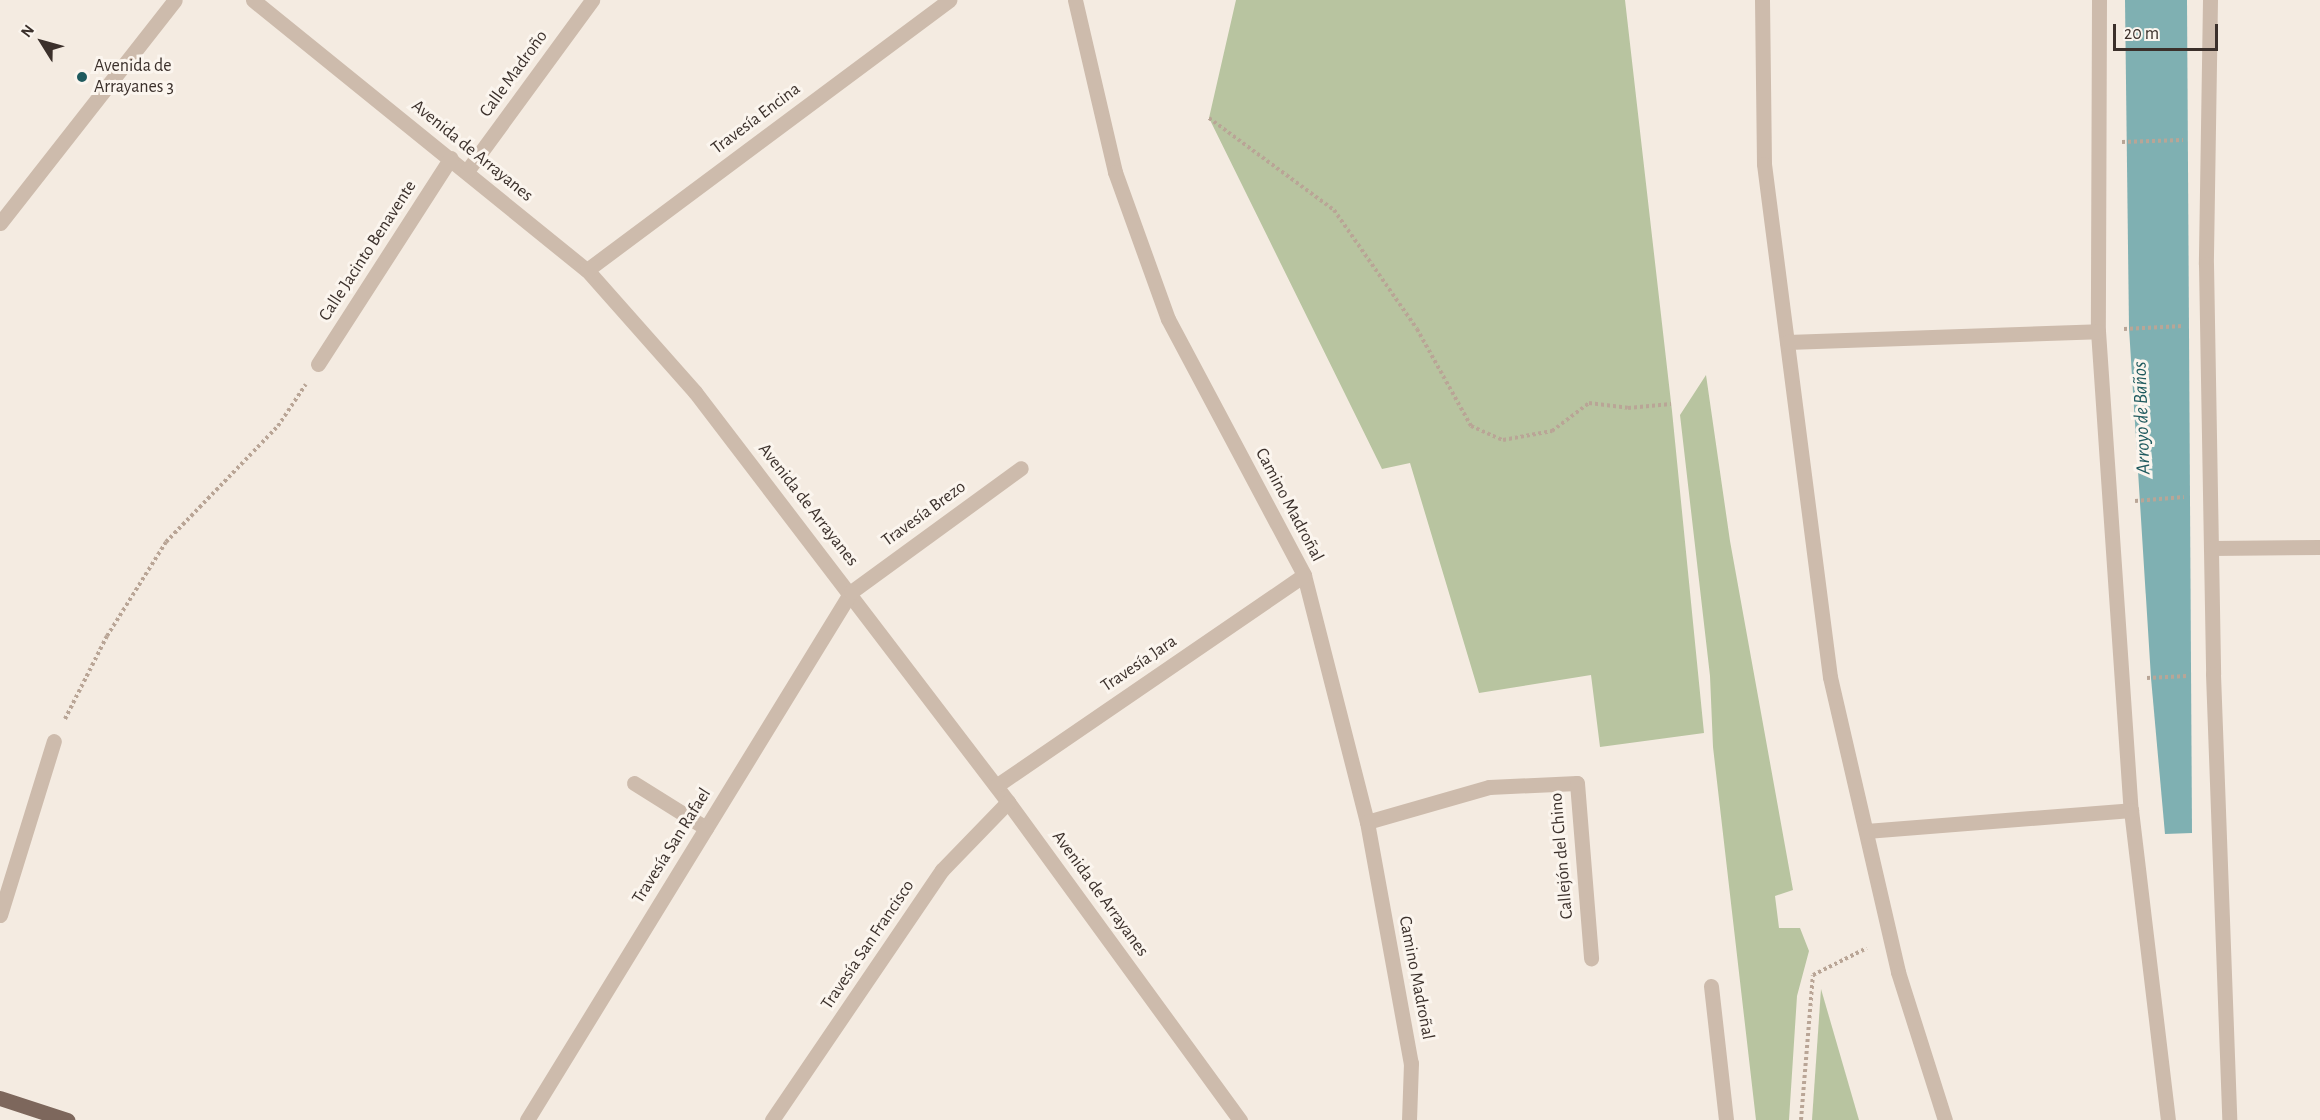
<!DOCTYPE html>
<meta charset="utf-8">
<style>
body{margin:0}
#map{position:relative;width:2320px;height:1120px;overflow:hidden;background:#f4ebe1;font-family:"Alegreya Sans",sans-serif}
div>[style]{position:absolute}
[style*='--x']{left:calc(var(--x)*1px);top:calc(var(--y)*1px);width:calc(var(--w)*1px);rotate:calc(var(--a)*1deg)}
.green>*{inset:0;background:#b8c4a0}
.water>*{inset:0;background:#7fb0b2}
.path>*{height:4px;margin-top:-2px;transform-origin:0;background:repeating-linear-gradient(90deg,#b9a596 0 3px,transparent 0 6px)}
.minor>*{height:15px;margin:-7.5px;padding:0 7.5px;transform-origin:7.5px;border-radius:7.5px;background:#cdbbac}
.major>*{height:15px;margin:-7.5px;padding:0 7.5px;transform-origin:7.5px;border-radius:7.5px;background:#7d675c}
.dots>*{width:16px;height:16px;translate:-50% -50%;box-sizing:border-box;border:3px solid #fbf5ee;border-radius:50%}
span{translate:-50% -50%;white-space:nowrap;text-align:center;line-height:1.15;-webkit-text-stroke:6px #fbf5ee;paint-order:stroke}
.poi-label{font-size:18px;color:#3b302b}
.left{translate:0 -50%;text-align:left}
.street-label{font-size:18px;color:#3b302b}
.water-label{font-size:20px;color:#1f5a5e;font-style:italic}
.north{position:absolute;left:12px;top:12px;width:60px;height:60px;-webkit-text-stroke:4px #fbf5ee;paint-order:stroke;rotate:307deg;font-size:16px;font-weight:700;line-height:24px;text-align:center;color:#3b302b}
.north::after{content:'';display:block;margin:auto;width:21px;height:27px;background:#3b302b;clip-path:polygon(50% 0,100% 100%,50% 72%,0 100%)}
.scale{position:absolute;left:2113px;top:24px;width:105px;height:27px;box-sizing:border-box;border:3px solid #3b302b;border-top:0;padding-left:8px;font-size:18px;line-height:21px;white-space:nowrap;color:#3b302b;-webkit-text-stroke:4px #fbf5ee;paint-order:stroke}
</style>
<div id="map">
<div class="green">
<div style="clip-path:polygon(1236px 0,1625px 0,1672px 411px,1704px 733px,1600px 747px,1591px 675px,1479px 693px,1410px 463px,1382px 469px,1209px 118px)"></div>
<div style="clip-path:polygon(1706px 375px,1730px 541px,1793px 890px,1775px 896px,1779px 928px,1800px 928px,1809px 951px,1797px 996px,1789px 1120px,1756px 1120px,1713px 747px,1710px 676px,1680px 415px)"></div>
<div style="clip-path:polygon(1821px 989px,1859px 1120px,1812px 1120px)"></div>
</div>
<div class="water">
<div style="clip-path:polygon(2125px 0,2187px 0,2192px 833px,2165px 834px,2151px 678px,2129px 328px)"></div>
</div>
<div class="path">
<div style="--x:1209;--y:118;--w:155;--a:36.4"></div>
<div style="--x:1334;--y:210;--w:145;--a:55.1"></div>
<div style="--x:1417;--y:329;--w:111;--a:60.9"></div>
<div style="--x:1471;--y:426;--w:35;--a:24"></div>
<div style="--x:1503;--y:440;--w:50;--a:-10.4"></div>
<div style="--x:1552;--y:431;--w:46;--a:-37.1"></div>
<div style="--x:1589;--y:403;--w:39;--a:7"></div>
<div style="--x:1628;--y:408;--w:43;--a:-5.3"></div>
<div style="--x:2122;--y:142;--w:61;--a:-1.9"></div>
<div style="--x:2124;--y:329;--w:59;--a:-2.9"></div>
<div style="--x:2135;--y:501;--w:49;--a:-4.7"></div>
<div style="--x:2147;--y:678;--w:40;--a:-2.9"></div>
<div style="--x:65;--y:719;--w:93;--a:-63.2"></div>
<div style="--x:107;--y:636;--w:111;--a:-57.9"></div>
<div style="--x:166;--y:542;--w:161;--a:-46"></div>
<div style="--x:278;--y:426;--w:50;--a:-56.3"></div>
<div style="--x:1801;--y:1120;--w:145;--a:-85.3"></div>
<div style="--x:1813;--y:975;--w:60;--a:-26.6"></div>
</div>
<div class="minor">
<div style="--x:253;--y:0;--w:429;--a:39"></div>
<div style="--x:587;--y:270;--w:163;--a:48.5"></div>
<div style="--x:695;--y:392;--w:516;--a:52.64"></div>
<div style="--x:1008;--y:802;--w:394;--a:53.9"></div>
<div style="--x:1075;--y:0;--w:177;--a:76.9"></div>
<div style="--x:1115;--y:172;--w:156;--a:70.2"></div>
<div style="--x:1168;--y:319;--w:290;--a:62"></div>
<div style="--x:1304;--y:575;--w:255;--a:75.7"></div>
<div style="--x:1367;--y:822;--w:245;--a:79.7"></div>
<div style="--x:1411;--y:1063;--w:57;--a:92"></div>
<div style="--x:1762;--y:0;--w:164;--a:89.3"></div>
<div style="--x:1764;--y:164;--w:517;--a:82.67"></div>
<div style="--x:1830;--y:677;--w:303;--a:77"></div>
<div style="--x:1898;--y:972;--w:155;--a:72.4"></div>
<div style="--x:2099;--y:0;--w:331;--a:90.2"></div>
<div style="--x:2098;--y:331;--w:480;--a:86.1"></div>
<div style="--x:2131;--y:810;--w:312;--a:83.2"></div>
<div style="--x:2210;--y:0;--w:264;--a:90.9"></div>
<div style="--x:2206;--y:264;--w:410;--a:89"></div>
<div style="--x:2213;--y:674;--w:446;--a:87.9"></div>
<div style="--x:467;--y:171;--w:212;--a:-53.8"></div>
<div style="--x:0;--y:223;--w:283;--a:-51.9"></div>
<div style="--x:587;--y:270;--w:452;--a:-36.7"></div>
<div style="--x:1787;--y:342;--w:311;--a:-2"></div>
<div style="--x:318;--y:364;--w:245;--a:-57.2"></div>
<div style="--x:2211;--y:548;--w:109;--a:-0.5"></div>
<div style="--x:634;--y:783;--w:85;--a:32"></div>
<div style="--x:996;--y:786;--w:373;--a:-34.4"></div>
<div style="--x:1367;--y:822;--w:127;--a:-16"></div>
<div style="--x:1489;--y:787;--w:88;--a:-2.6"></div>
<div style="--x:1577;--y:783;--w:176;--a:85.4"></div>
<div style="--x:1866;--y:831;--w:266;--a:-4.5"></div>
<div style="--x:0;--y:915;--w:182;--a:-72.8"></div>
<div style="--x:1711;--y:986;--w:135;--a:83.6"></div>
<div style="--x:527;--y:1120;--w:619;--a:-58.47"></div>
<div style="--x:851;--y:592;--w:210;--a:-36.1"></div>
<div style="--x:772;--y:1120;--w:302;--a:-55.8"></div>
<div style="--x:942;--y:870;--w:95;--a:-45.9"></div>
</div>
<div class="major">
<div style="--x:0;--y:1098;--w:71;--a:18.2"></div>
</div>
<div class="dots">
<div style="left:82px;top:77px;background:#1f5a5e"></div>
</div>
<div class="poi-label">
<span class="left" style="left:94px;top:77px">Avenida de<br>Arrayanes 3</span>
</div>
<div class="street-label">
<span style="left:514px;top:74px;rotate:-54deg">Calle Madroño</span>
<span style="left:756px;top:119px;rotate:-37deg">Travesía Encina</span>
<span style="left:472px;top:151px;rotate:39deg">Avenida de Arrayanes</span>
<span style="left:368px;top:251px;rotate:-57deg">Calle Jacinto Benavente</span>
<span style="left:808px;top:505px;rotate:52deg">Avenida de Arrayanes</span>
<span style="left:1289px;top:505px;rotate:62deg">Camino Madroñal</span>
<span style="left:924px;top:514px;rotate:-36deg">Travesía Brezo</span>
<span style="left:1139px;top:664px;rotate:-34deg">Travesía Jara</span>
<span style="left:672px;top:846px;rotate:-58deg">Travesía San Rafael</span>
<span style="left:1562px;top:856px;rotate:-95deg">Callejón del Chino</span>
<span style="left:1100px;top:894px;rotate:54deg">Avenida de Arrayanes</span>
<span style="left:868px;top:945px;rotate:-56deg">Travesía San Francisco</span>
<span style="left:1416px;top:978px;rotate:79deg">Camino Madroñal</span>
</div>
<div class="water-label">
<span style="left:2142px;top:418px;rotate:-92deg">Arroyo de Baños</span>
</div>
<div class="north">N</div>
<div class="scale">20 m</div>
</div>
